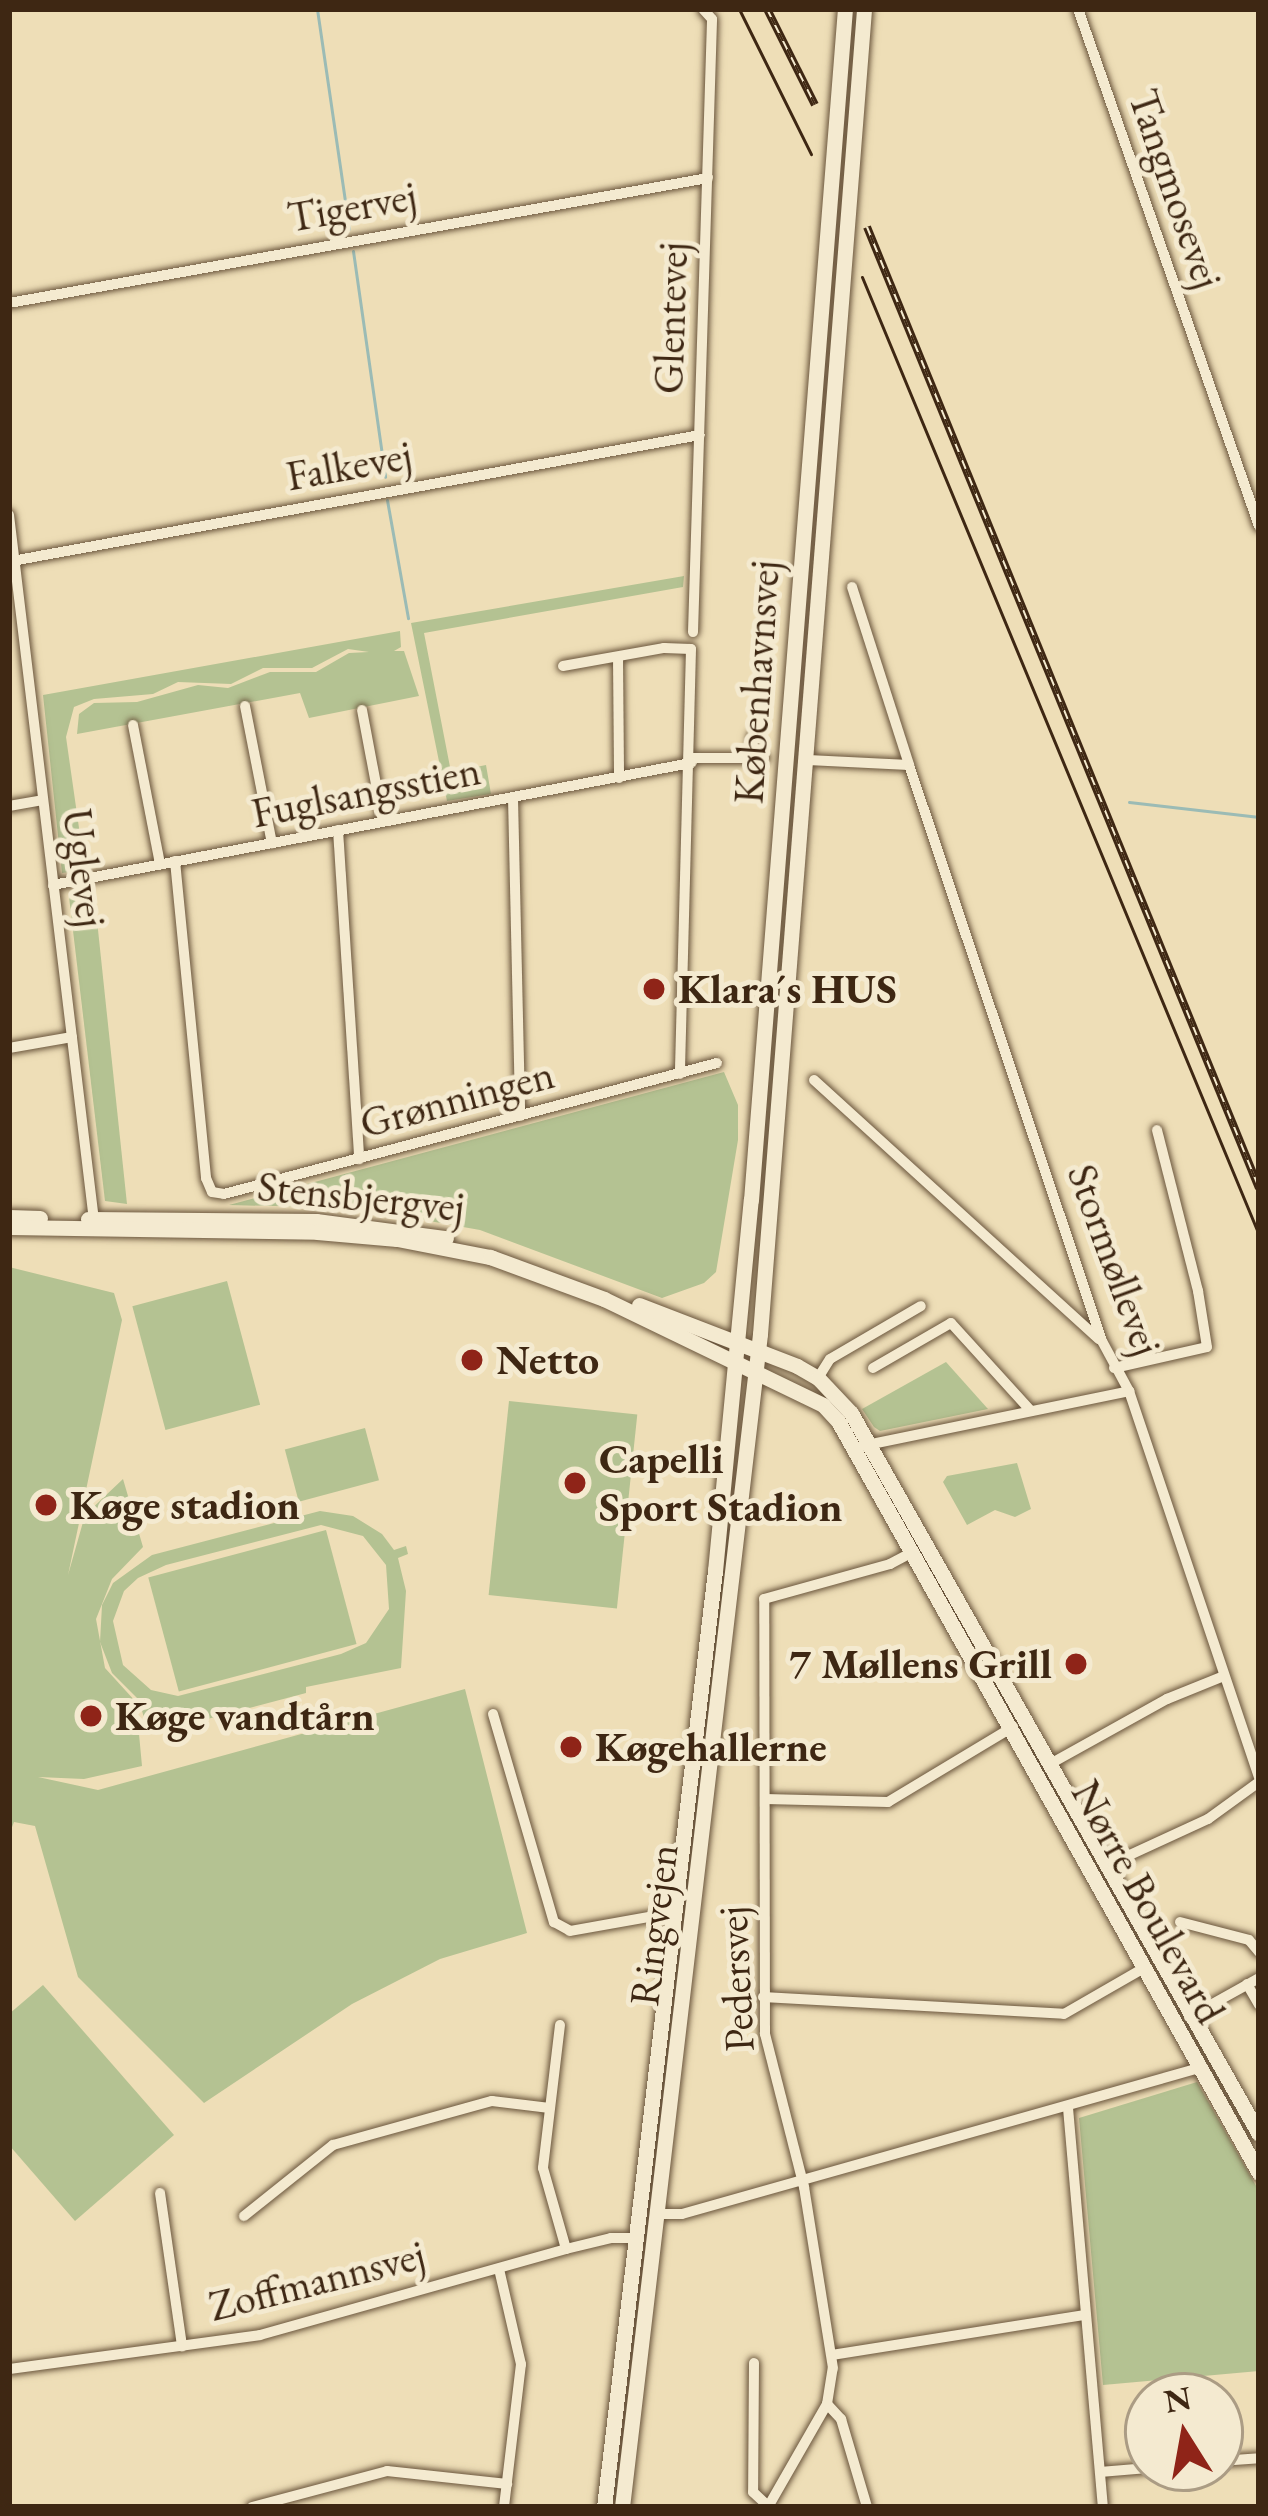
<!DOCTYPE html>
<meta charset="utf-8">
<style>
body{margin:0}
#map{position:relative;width:1268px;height:2516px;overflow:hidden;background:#eedeb7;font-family:"EB Garamond",serif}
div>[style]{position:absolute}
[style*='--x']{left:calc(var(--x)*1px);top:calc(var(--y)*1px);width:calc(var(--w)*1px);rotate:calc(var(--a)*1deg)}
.green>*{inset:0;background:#b4c292;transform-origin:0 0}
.stream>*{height:3px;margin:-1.5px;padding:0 1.5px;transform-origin:1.5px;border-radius:1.5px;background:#9bbbb5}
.roads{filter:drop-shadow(0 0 3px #6a553c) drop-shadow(0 0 3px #6a553c)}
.street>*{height:10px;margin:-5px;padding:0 5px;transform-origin:5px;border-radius:5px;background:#f4ead0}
.secondary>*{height:15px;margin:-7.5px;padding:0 7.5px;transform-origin:7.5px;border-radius:7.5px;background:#f4ead0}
.tram>*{height:3px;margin:-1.5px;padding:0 1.5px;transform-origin:1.5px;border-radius:1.5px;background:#3e2713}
.rail>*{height:8px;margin-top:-4px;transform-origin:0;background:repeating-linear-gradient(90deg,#f4ead0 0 9px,#3e2713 0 18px);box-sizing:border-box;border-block:3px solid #3e2713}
.dots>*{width:33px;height:33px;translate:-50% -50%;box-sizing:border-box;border:6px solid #f4ead0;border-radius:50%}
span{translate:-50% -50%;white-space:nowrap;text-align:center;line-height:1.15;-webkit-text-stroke:10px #f4ead0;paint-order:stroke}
.street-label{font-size:42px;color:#3e2713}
.poi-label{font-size:42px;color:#3e2713;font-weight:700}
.left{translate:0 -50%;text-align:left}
.right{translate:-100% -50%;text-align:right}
.frame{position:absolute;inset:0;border:12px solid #3e2713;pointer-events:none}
.north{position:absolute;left:1124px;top:2372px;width:120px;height:120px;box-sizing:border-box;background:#f4ead0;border:3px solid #ab9c84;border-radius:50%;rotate:349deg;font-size:33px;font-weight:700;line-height:48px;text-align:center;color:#3e2713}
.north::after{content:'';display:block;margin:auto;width:42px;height:54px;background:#8f2418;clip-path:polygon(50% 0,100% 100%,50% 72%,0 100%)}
</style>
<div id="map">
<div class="green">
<div style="clip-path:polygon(684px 576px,683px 587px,424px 633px,451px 772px,486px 765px,491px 794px,447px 801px,411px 623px)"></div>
<div style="clip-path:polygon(400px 631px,401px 647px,394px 651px,404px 651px,419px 696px,309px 718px,300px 693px,77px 734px,79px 714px,94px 703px,137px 702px,198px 685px,228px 688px,270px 672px,316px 672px,349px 653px,369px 652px,348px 649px,312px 668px,263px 668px,231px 684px,178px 682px,153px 694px,94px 699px,74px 707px,66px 737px,85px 870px,62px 873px,43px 695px)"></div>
<div style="clip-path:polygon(94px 892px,127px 1204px,105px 1201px,69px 897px)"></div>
<div style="clip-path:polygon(724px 1072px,738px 1105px,738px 1140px,716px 1272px,704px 1283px,662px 1298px,480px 1230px,356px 1208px,229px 1205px)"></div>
<div style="clip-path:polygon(9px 1267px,114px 1293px,122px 1320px,68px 1575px,85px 1515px,123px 1479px,143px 1547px,112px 1579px,96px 1619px,105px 1668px,136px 1702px,142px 1766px,84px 1779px,38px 1777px,98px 1790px,465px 1689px,527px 1933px,440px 1959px,352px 2004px,204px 2103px,78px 1977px,35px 1826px,14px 1822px,9px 1835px)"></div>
<div style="left:227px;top:1281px;width:128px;height:98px;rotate:75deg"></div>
<div style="clip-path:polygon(946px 1362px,988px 1409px,880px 1431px,874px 1427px,862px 1409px)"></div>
<div style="left:509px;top:1401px;width:129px;height:195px;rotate:6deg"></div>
<div style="left:365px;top:1428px;width:54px;height:83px;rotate:75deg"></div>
<div style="clip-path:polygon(1017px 1463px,1031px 1509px,1015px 1517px,995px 1510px,967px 1525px,943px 1482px,947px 1476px)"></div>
<div style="clip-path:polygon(evenodd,320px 1511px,353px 1516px,382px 1534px,394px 1550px,406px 1546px,408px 1554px,398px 1558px,406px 1591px,401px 1668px,306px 1687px,306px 1693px,173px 1728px,170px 1719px,146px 1725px,139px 1700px,112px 1673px,100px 1642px,102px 1605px,113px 1583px,152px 1555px,320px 1511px,321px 1525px,363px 1536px,386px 1565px,389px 1609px,366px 1643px,341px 1654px,178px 1696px,151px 1690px,123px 1665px,113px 1621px,124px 1591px,138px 1578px,166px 1565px,321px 1525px)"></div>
<div style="left:326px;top:1530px;width:118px;height:184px;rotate:75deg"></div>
<div style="clip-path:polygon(43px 1985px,174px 2135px,75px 2221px,9px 2145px,9px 2014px)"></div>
<div style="clip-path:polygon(1197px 2082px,1259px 2191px,1259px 2371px,1103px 2385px,1079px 2118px)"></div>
</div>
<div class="stream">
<div style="--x:317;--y:9;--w:222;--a:81.7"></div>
<div style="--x:353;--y:251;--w:228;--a:81.9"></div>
<div style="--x:387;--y:500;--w:120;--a:79.9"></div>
<div style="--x:1129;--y:802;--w:131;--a:6.6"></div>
</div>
<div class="roads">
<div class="street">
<div style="--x:1078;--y:9;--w:548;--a:70.71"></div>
<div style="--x:9;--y:303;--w:710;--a:-10.14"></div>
<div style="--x:9;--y:515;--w:710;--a:83.13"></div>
<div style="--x:12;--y:561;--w:699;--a:-10.38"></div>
<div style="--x:852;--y:587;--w:187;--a:72.2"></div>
<div style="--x:693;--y:632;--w:613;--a:-88.22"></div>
<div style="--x:712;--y:19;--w:13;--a:-132"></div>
<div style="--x:618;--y:657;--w:121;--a:89.5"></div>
<div style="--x:563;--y:666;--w:103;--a:-10.1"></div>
<div style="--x:664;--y:648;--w:27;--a:2"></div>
<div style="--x:691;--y:649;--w:425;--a:91.5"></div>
<div style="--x:245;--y:706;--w:140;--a:78.9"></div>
<div style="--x:362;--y:710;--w:113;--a:79.3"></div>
<div style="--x:133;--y:725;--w:142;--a:79"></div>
<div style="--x:692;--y:758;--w:72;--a:0"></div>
<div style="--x:752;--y:758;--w:22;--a:-87"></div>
<div style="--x:808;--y:760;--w:101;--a:2.8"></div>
<div style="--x:909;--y:765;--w:607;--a:71.48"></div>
<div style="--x:1102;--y:1341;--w:57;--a:61.6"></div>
<div style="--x:1129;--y:1391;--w:408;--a:71.4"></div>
<div style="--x:513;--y:798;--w:318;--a:88.7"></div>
<div style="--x:9;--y:806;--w:34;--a:-10"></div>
<div style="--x:338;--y:830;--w:330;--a:86.3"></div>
<div style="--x:175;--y:861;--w:319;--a:84.4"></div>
<div style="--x:206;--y:1178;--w:15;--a:67"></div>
<div style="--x:212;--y:1192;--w:12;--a:9"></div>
<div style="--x:224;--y:1194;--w:510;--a:-14.88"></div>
<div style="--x:53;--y:885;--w:650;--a:-10.83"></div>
<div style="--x:9;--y:1048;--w:64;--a:-9.9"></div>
<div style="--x:814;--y:1080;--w:385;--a:42.3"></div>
<div style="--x:873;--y:1368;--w:90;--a:-30"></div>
<div style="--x:951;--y:1323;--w:119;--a:47.7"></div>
<div style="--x:1114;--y:1368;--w:95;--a:-12.7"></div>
<div style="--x:1207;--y:1347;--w:57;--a:-99.1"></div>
<div style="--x:1198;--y:1291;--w:166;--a:-104.3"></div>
<div style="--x:818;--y:1378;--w:22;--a:-58"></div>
<div style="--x:830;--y:1359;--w:105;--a:-30.2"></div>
<div style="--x:862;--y:1446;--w:273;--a:-11.6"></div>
<div style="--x:493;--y:1714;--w:217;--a:73.7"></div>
<div style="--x:554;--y:1922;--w:18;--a:29"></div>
<div style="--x:570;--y:1931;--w:109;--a:-10.1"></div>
<div style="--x:1050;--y:1764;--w:134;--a:-29.1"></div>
<div style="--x:1167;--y:1699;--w:61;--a:-22"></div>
<div style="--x:765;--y:1799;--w:123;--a:1.4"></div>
<div style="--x:888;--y:1802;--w:146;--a:-31"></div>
<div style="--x:1108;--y:1865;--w:110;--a:-24.7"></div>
<div style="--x:1208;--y:1819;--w:63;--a:-36"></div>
<div style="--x:1180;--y:1922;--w:71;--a:14.6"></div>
<div style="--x:1249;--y:1940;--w:16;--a:50"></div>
<div style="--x:1247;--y:1984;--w:24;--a:60"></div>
<div style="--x:763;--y:1997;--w:301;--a:3.2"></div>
<div style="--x:1064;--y:2014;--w:92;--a:-29.9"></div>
<div style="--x:1189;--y:2017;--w:80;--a:-29.1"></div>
<div style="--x:560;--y:2025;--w:144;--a:96.8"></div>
<div style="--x:543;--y:2168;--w:84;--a:74.1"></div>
<div style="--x:1068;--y:2108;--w:401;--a:85"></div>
<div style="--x:160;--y:2193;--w:155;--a:81.8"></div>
<div style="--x:657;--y:2214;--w:25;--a:0"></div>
<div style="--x:682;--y:2214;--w:541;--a:-15.76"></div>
<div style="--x:244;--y:2216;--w:114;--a:-38.6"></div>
<div style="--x:333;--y:2145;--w:165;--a:-15.5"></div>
<div style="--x:492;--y:2101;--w:58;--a:6.9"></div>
<div style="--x:499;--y:2269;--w:98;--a:77"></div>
<div style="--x:521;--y:2364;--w:144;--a:96.8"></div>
<div style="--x:832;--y:2355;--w:256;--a:-9"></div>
<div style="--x:754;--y:2363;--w:129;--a:90.4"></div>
<div style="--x:753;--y:2492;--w:21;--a:43"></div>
<div style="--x:9;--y:2369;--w:253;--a:-7.7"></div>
<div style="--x:260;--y:2335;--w:318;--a:-15.7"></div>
<div style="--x:566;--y:2249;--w:46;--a:-13.7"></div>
<div style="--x:611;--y:2238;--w:25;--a:0"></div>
<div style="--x:827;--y:2404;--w:21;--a:47"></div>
<div style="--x:841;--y:2419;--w:92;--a:73.5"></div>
<div style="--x:1220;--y:2461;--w:39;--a:-4"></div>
<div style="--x:1100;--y:2472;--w:48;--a:-4.8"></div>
<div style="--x:252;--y:2507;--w:140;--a:-14.9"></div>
<div style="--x:387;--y:2471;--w:121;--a:6.2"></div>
<div style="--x:768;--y:2507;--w:119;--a:-60.2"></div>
<div style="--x:827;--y:2404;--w:36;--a:-81"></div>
<div style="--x:833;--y:2368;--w:183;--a:-99.1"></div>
<div style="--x:804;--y:2187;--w:158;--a:-104.3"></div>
<div style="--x:765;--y:2034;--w:435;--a:-90.1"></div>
<div style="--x:764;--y:1599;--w:131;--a:-15.5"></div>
<div style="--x:890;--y:1564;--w:26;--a:-28"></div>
</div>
<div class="secondary">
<div style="--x:9;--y:1217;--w:31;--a:2"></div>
<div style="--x:88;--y:1219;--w:228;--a:0.5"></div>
<div style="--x:316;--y:1221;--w:131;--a:7.5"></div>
<div style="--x:9;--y:1227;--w:308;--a:0.9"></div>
<div style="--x:317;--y:1232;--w:80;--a:5"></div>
<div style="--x:397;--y:1239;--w:95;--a:11"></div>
<div style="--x:490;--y:1257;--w:121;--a:20.2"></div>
<div style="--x:604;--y:1299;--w:243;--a:25.8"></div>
<div style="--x:823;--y:1405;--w:22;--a:47"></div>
<div style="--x:838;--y:1421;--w:862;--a:60.76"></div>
<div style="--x:639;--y:1305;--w:169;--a:21.1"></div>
<div style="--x:797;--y:1366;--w:24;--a:30"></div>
<div style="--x:818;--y:1378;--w:48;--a:46.7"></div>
<div style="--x:851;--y:1413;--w:828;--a:60.5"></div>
<div style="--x:604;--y:2507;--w:943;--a:-83.24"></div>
<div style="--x:715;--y:1571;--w:373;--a:-84.5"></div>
<div style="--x:751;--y:1200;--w:1195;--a:-85.49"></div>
<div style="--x:622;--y:2507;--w:1181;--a:-83.29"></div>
<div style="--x:760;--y:1334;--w:1329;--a:-85.51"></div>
</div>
</div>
<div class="tram">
<div style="--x:739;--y:9;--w:162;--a:63.6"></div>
<div style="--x:862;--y:277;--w:1037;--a:67.49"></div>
</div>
<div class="rail">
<div style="--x:767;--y:9;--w:107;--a:63.4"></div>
<div style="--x:867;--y:227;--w:1038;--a:67.81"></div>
</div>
<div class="dots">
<div style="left:654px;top:989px;background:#8f2418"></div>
<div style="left:472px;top:1360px;background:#8f2418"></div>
<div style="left:575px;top:1483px;background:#8f2418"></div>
<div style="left:46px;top:1505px;background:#8f2418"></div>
<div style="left:1076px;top:1664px;background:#8f2418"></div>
<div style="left:91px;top:1716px;background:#8f2418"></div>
<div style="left:571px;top:1747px;background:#8f2418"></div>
</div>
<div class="street-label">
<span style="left:1175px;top:189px;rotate:71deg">Tangmosevej</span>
<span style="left:352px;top:207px;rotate:-10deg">Tigervej</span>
<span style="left:671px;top:318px;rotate:-88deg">Glentevej</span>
<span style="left:349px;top:466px;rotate:-10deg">Falkevej</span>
<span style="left:757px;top:682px;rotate:-86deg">Københavnsvej</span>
<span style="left:366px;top:792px;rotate:-11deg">Fuglsangsstien</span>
<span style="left:84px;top:868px;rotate:83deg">Uglevej</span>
<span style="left:457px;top:1099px;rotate:-15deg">Grønningen</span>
<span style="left:361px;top:1197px;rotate:6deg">Stensbjergvej</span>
<span style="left:1114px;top:1260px;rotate:70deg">Stormøllevej</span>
<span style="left:1148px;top:1902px;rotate:61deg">Nørre Boulevard</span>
<span style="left:654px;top:1925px;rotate:-83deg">Ringvejen</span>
<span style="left:736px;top:1979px;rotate:-93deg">Pedersvej</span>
<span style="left:317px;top:2281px;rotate:-14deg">Zoffmannsvej</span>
</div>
<div class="poi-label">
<span class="left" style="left:678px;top:989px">Klara´s HUS</span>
<span class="left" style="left:496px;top:1360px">Netto</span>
<span class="left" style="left:599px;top:1483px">Capelli<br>Sport Stadion</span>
<span class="left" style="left:70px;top:1505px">Køge stadion</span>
<span class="right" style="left:1052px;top:1664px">7 Møllens Grill</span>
<span class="left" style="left:115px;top:1716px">Køge vandtårn</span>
<span class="left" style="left:595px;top:1747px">Køgehallerne</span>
</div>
<div class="frame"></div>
<div class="north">N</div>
</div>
